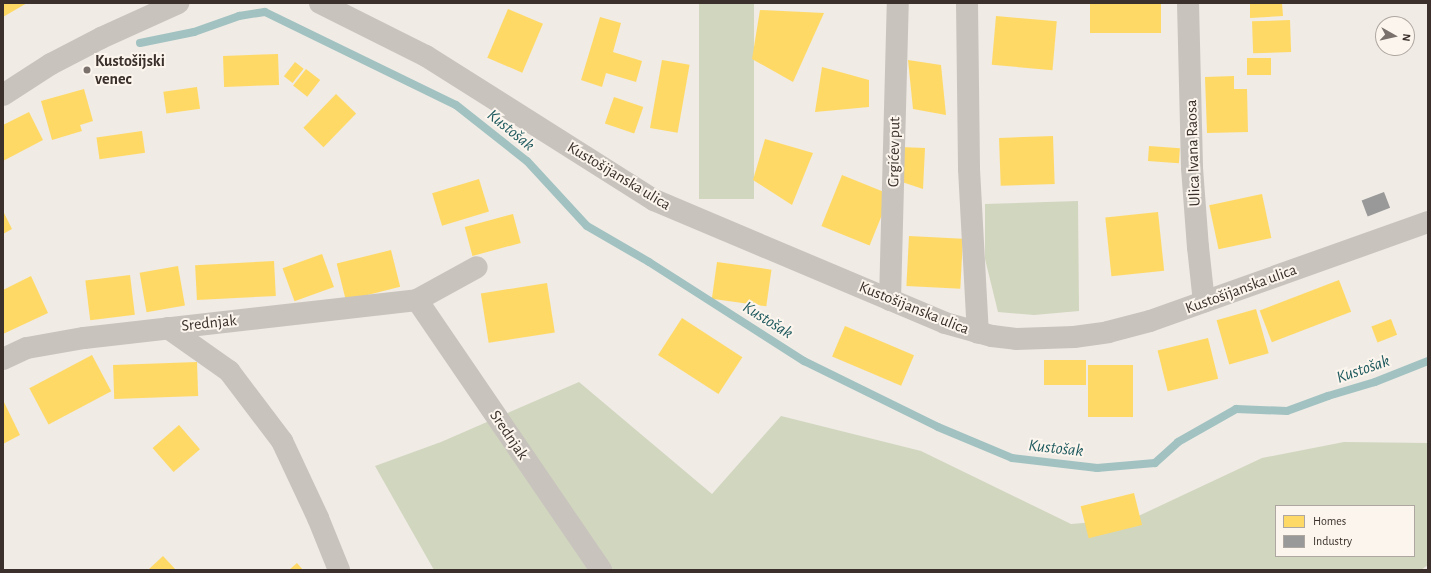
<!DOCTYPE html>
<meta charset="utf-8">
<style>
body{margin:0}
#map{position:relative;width:1431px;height:573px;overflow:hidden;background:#f0ebe5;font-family:"Alegreya Sans",sans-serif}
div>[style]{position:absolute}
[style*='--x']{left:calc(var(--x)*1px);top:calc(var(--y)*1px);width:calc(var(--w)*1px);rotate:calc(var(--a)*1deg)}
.green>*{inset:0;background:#d1d6bf;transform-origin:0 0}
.homes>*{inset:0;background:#ffd966;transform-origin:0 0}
.industry>*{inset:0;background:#999;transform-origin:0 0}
.stream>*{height:8px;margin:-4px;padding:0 4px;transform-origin:4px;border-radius:4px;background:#a1c2c1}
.minor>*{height:22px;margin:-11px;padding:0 11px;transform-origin:11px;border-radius:11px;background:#c9c3be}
.dots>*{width:11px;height:11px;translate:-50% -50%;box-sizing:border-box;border:2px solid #fbf5ee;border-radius:50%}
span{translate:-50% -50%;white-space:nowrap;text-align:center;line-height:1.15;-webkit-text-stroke:4px #fbf5ee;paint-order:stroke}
.poi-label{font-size:16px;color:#3b302b;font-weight:700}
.left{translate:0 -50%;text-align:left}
.street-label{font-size:16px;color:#3b302b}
.water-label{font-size:17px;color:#1f5a5e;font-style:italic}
.frame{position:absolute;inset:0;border:4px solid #3b302b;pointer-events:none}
.legend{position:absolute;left:1275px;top:505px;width:140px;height:52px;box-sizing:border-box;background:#fbf5ee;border:1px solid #aea6a0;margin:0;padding:5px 7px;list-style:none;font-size:12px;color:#3b302b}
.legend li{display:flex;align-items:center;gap:8px;height:20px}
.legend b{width:20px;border:1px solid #aea6a0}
.north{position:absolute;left:1375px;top:16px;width:40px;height:40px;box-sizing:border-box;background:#fbf5ee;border:1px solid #aea6a0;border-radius:50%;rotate:98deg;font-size:11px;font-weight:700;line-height:16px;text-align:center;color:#3b302b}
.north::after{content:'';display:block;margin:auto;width:14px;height:18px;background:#7a716c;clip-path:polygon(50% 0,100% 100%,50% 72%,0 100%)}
</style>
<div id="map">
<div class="green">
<div style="left:699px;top:3px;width:55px;height:196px"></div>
<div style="clip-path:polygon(1078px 201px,1079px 311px,1034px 315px,998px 312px,985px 259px,985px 204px)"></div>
<div style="clip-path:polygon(evenodd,579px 382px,712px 494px,781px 416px,921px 451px,1071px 524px,1132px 519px,1262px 458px,1344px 442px,1428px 443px,1428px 565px,1421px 570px,434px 570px,375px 466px,441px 442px,579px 382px,1276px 506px,1414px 506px,1414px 556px,1276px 556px,1276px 506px)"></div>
</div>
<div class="homes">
<div style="clip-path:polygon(3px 3px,27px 3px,3px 17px)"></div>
<div style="left:1090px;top:3px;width:71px;height:30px"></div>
<div style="clip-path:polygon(1250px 3px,1282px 3px,1283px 16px,1250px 18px)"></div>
<div style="left:508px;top:9px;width:38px;height:53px;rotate:23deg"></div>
<div style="clip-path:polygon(760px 10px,824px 13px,793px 82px,752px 59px)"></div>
<div style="left:996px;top:16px;width:61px;height:49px;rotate:5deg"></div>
<div style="clip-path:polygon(600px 17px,621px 23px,613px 52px,642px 61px,636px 82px,606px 73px,602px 87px,581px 80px)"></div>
<div style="left:1290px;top:20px;width:32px;height:38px;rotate:88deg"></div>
<div style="left:278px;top:54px;width:31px;height:55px;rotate:88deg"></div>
<div style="left:1271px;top:58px;width:17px;height:24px;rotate:90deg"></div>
<div style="left:662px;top:60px;width:28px;height:69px;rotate:10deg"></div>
<div style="clip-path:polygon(908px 60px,941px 65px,946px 115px,913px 109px)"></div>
<div style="left:295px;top:62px;width:11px;height:18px;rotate:38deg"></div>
<div style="clip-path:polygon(822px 67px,869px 80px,869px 107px,815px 112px)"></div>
<div style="left:306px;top:69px;width:18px;height:21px;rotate:38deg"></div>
<div style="clip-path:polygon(1234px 76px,1234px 89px,1247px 89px,1248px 132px,1207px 133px,1205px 77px)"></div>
<div style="left:197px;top:87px;width:22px;height:34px;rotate:82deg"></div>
<div style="clip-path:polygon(84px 89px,93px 121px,80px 125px,82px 131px,52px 140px,41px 101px)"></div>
<div style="left:336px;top:94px;width:28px;height:47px;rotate:44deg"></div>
<div style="left:614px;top:97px;width:31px;height:28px;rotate:19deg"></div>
<div style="clip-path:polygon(29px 112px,43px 140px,3px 161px,3px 125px)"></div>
<div style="left:142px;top:131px;width:22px;height:46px;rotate:82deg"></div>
<div style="left:1053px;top:136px;width:48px;height:54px;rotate:88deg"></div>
<div style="clip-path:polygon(765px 139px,813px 153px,792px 205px,753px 180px)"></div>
<div style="left:1149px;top:146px;width:31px;height:15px;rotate:4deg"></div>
<div style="clip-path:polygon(900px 147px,925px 148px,923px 189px,899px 181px)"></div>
<div style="left:842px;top:175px;width:52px;height:55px;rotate:22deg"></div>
<div style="left:479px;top:179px;width:34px;height:49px;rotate:73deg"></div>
<div style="left:1262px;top:194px;width:45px;height:54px;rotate:78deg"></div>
<div style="clip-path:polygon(3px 211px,12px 229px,3px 234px)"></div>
<div style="left:1158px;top:212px;width:59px;height:53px;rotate:84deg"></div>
<div style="left:513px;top:214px;width:30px;height:50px;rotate:75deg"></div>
<div style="left:909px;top:236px;width:54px;height:50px;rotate:3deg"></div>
<div style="left:391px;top:250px;width:38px;height:56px;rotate:76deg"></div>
<div style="left:322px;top:254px;width:35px;height:42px;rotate:70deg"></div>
<div style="left:274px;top:261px;width:35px;height:79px;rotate:87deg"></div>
<div style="left:717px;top:262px;width:55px;height:37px;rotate:8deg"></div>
<div style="left:178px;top:266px;width:40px;height:39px;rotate:80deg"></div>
<div style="left:130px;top:275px;width:40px;height:45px;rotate:83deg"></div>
<div style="clip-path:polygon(31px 276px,48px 313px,3px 334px,3px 290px)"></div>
<div style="left:1339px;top:280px;width:34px;height:85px;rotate:69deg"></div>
<div style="left:547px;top:283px;width:50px;height:67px;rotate:81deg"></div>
<div style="left:1256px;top:309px;width:46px;height:41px;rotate:74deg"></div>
<div style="left:682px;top:318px;width:72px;height:44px;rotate:33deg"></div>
<div style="left:1391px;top:319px;width:17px;height:21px;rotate:69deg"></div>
<div style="left:845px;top:326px;width:75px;height:33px;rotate:23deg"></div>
<div style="left:1208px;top:338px;width:42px;height:52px;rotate:76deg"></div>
<div style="left:92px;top:355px;width:41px;height:71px;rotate:62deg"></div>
<div style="left:1044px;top:360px;width:42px;height:25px"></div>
<div style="left:197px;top:362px;width:34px;height:84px;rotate:88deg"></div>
<div style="left:1088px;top:365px;width:45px;height:52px"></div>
<div style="clip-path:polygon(3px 400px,20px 435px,3px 444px)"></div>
<div style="left:179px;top:425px;width:32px;height:35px;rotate:49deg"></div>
<div style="left:1134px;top:493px;width:33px;height:55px;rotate:76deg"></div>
<div style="clip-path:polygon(163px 556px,176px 570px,148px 570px)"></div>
<div style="clip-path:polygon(297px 563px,303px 570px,289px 570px)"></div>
</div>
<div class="industry">
<div style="left:1384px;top:192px;width:17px;height:24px;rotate:69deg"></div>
</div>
<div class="stream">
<div style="--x:140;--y:43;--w:55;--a:-11.5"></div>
<div style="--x:194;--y:32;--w:48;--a:-19.6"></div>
<div style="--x:239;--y:16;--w:26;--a:-9"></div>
<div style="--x:265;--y:12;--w:212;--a:26"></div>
<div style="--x:456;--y:105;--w:90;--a:38.3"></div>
<div style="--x:527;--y:161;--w:88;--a:47.3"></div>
<div style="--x:587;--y:226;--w:72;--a:30.1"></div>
<div style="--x:649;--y:262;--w:184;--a:32.6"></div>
<div style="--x:804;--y:361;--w:149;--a:26.2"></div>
<div style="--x:938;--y:427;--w:80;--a:22.7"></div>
<div style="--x:1012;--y:458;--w:86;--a:6.7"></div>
<div style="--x:1097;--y:468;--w:58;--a:-4.9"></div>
<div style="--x:1155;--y:463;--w:31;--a:-42"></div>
<div style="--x:1178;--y:442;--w:67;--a:-29.6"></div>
<div style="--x:1236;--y:409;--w:51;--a:2.2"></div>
<div style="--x:1287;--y:411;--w:44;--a:-20.1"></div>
<div style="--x:1328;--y:396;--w:49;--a:-16.6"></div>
<div style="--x:1375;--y:382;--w:57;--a:-21.6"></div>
</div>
<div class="minor">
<div style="--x:320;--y:3;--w:119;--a:26.6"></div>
<div style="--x:426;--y:56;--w:270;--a:32.3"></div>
<div style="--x:654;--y:200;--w:316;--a:22.9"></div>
<div style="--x:945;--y:323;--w:49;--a:15.5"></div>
<div style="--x:992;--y:336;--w:24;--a:7"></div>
<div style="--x:1016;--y:339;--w:58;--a:-2"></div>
<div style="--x:1074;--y:337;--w:34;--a:-8"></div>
<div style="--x:1108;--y:332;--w:43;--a:-14.7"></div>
<div style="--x:1150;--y:321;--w:295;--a:-19.6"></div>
<div style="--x:967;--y:3;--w:166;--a:89.3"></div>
<div style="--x:969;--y:169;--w:164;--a:86.9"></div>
<div style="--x:1188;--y:3;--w:165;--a:88.6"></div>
<div style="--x:1192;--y:168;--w:79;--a:85.7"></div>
<div style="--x:1198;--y:247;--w:55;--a:83.8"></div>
<div style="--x:3;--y:95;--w:57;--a:-32.9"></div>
<div style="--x:51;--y:64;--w:56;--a:-27.5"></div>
<div style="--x:101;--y:38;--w:85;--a:-24.4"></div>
<div style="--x:417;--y:300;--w:327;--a:55.7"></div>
<div style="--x:890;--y:300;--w:297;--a:-88.5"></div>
<div style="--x:168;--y:328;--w:75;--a:35.2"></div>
<div style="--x:229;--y:371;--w:88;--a:52.9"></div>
<div style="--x:282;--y:441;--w:85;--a:64.9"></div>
<div style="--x:318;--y:518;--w:56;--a:68"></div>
<div style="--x:3;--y:359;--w:26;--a:-25"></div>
<div style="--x:27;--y:348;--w:58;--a:-10"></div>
<div style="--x:84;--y:338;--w:335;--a:-6.5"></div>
<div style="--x:417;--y:300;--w:68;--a:-28.8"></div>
</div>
<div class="dots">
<div style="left:87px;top:70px;background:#7a716c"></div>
</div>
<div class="poi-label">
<span class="left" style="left:95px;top:70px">Kustošijski<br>venec</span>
</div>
<div class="street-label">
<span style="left:894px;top:152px;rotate:-89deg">Grgićev put</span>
<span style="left:1193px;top:153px;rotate:-92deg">Ulica Ivana Raosa</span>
<span style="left:619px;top:176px;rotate:31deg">Kustošijanska ulica</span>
<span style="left:1241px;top:289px;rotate:-20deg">Kustošijanska ulica</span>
<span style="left:914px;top:308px;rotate:22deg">Kustošijanska ulica</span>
<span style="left:209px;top:323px;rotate:-6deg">Srednjak</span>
<span style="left:509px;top:435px;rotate:56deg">Srednjak</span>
</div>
<div class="water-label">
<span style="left:511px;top:130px;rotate:39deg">Kustošak</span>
<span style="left:768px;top:320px;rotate:32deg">Kustošak</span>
<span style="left:1363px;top:369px;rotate:-19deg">Kustošak</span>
<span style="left:1056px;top:448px;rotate:6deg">Kustošak</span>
</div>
<div class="frame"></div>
<ul class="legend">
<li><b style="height:11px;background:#ffd966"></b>Homes</li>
<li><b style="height:11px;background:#999"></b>Industry</li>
</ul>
<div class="north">N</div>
</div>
